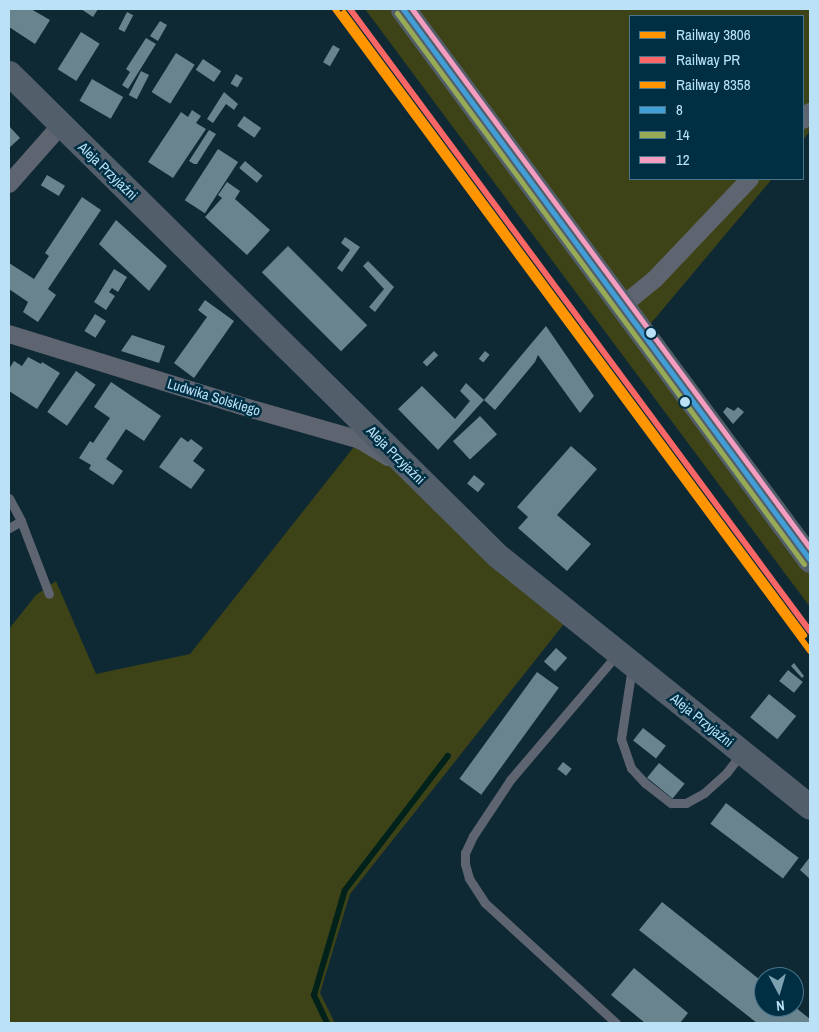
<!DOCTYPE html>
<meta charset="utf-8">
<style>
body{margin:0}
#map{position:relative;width:819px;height:1032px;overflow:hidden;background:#0f2934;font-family:"Archivo Narrow",sans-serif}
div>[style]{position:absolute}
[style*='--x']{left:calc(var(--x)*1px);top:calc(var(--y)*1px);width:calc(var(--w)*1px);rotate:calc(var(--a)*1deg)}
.green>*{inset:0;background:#3d4317}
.stream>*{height:6px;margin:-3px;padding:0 3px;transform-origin:3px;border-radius:3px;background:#01221b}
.building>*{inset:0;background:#69838f;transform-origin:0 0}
.lane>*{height:9px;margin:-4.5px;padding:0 4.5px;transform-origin:4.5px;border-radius:4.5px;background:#5e6570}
.street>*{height:18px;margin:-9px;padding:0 9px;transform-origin:9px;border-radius:9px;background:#5e6570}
.secondary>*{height:25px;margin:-12.5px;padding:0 12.5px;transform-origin:12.5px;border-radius:12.5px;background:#535e6b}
.bus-1>*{height:5px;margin:-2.5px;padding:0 2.5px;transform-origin:2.5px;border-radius:2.5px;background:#429ed7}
.bus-2>*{height:5px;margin:-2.5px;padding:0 2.5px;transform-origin:2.5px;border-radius:2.5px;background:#97ab56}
.bus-3>*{height:5px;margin:-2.5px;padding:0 2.5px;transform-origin:2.5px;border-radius:2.5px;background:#f49dc0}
.rail-1>*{height:6px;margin:-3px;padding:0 3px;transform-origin:3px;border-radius:3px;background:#ff9500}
.rail-2>*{height:6px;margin:-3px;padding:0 3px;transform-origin:3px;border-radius:3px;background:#fa6666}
.rail-3>*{height:6px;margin:-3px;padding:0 3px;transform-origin:3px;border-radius:3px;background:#ff9500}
.dots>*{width:14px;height:14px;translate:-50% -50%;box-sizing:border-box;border:2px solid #002f43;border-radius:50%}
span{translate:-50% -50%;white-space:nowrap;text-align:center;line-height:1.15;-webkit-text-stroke:5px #002f43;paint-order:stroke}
.street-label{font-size:14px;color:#bae1f6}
.frame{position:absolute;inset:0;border:10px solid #bae1f6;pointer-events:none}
.legend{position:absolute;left:629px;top:15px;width:175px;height:165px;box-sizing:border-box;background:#002f43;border:1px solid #4a768b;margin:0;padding:6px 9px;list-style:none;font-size:15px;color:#bae1f6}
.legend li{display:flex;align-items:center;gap:10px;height:25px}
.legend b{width:25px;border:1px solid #4a768b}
.north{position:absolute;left:754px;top:967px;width:50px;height:50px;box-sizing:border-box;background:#002f43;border:1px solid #4a768b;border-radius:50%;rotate:174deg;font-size:14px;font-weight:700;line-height:20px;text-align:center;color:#bae1f6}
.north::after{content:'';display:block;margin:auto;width:18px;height:22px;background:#7ea1b2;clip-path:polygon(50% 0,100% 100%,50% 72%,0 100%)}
</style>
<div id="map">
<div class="green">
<div style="clip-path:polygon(365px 9px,810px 9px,810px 131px,803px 140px,803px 16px,630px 16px,630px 179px,772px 179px,642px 334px,810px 560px,810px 607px)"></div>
<div style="clip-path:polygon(369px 428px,571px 615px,350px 894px,320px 993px,335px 1023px,9px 1023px,9px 629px,36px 595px,56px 581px,96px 674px,190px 654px)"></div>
</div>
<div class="stream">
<div style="--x:327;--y:1023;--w:31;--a:-115"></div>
<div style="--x:314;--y:995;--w:109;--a:-73.6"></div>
<div style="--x:345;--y:890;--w:169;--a:-52.5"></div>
</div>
<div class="building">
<div style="clip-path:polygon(9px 9px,31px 9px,50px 20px,35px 44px,9px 27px)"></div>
<div style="clip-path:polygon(81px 9px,98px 9px,93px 17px)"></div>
<div style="left:127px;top:12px;width:7px;height:19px;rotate:27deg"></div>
<div style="clip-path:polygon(160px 21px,167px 25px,158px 41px,150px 36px)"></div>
<div style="left:81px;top:32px;width:22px;height:44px;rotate:32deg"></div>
<div style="clip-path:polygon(146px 38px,156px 44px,128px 89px,122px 85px,130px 72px,126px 69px)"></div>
<div style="left:333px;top:45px;width:8px;height:20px;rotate:30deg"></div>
<div style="left:176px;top:53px;width:22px;height:46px;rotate:32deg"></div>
<div style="left:203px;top:59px;width:22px;height:13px;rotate:34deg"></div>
<div style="left:141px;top:71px;width:9px;height:27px;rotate:27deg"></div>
<div style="left:236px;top:74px;width:8px;height:11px;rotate:30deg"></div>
<div style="left:92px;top:79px;width:36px;height:25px;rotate:30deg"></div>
<div style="clip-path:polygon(224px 92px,238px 104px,234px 110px,226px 104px,213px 123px,207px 119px)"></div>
<div style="clip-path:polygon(192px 110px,201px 116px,196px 123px,206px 129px,173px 178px,148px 162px,181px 112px,188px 117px)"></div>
<div style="left:244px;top:116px;width:21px;height:12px;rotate:35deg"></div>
<div style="clip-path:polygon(9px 126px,20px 138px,9px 148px)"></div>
<div style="clip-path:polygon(209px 130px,216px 134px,197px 164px,194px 164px,189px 161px)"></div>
<div style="left:218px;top:149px;width:24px;height:61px;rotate:33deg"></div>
<div style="left:245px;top:161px;width:23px;height:9px;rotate:40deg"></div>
<div style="left:47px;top:175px;width:21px;height:12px;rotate:31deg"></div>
<div style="clip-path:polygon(227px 182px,240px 191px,235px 199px,270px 230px,247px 255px,205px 217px,222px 198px,218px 195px)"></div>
<div style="clip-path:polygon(82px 197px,101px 210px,48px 289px,56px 295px,38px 322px,23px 312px,28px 302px,9px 289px,9px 263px,34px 279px,49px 256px,45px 253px)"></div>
<div style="clip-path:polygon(116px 220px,167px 266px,149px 291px,99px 244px)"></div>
<div style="clip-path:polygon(345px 237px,360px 247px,342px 272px,337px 268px,350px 250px,341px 243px)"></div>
<div style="left:288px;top:246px;width:112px;height:37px;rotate:45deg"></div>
<div style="clip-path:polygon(368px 261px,394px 287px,375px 312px,369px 307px,384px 289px,363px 266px)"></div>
<div style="clip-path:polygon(114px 269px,127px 277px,118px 292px,112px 288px,109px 292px,115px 296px,106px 310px,94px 302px)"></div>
<div style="clip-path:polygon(205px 300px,234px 321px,194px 378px,174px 363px,207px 317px,198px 310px)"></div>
<div style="left:95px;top:314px;width:13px;height:20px;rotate:32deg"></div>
<div style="clip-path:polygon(546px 326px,594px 396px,580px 413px,538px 355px,535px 362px,495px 410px,484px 400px)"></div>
<div style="clip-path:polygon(132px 335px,165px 346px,159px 363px,121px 351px)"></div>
<div style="left:434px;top:351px;width:6px;height:16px;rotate:45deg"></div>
<div style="left:485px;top:351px;width:6px;height:10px;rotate:39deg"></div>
<div style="clip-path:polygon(28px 357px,41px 364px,42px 362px,60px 373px,37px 409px,9px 391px,9px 369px,14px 361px,22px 366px)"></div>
<div style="left:76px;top:371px;width:24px;height:50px;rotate:35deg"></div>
<div style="clip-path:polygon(111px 382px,161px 416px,144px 441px,126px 429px,106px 459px,123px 471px,113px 485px,89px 469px,91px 465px,79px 458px,90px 441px,93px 443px,110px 418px,94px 407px)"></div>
<div style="clip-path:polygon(466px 383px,484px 400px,438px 450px,398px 409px,422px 386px,455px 419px,470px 401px,460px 391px)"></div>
<div style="clip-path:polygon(727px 407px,734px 411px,738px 407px,744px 412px,733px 424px,723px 412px)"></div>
<div style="left:480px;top:416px;width:25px;height:37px;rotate:47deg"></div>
<div style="clip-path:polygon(181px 437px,188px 442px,191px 439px,203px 448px,193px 461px,205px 470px,191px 489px,159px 467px)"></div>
<div style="clip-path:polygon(571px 446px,597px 469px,557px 515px,591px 544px,567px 571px,518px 528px,528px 517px,517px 507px)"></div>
<div style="left:474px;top:475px;width:14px;height:11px;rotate:39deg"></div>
<div style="left:556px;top:648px;width:15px;height:18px;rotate:42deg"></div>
<div style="clip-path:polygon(794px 663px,804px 676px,802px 678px,791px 666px)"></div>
<div style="left:788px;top:670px;width:19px;height:14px;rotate:39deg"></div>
<div style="left:537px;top:672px;width:27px;height:132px;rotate:36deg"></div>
<div style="left:769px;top:694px;width:35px;height:30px;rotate:39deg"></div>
<div style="left:643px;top:728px;width:29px;height:16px;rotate:38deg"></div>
<div style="left:563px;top:762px;width:11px;height:9px;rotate:38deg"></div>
<div style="left:659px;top:763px;width:33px;height:19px;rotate:39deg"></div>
<div style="left:726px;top:803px;width:91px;height:26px;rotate:37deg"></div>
<div style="clip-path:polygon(810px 857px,810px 879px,800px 870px)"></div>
<div style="clip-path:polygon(662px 902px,764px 983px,764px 1007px,795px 1007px,810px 1019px,810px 1023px,757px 1023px,639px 930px)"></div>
<div style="clip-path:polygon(634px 968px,688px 1013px,680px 1023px,645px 1023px,611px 995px)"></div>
</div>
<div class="lane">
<div style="--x:9;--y:498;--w:26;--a:62"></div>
<div style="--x:21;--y:521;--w:78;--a:69"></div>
<div style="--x:9;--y:528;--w:14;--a:-30"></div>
<div style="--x:632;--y:667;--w:73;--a:98.7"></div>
<div style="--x:621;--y:739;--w:31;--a:71"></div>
<div style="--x:631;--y:768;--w:21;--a:47"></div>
<div style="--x:645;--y:783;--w:33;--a:38"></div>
<div style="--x:671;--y:803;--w:15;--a:0"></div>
<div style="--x:686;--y:803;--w:21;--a:-29"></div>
<div style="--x:704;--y:793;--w:31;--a:-42"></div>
<div style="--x:727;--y:772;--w:23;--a:-52"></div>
<div style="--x:616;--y:1023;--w:178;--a:-137.5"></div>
<div style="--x:485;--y:903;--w:30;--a:-123"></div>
<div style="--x:469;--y:878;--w:15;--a:-106"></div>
<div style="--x:465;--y:864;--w:11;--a:-90"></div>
<div style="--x:465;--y:853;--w:19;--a:-65"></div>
<div style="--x:473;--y:836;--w:67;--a:-56.5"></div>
<div style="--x:510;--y:780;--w:167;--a:-49.6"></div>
</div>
<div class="street">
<div style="--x:803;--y:120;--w:11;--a:-49"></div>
<div style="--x:9;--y:184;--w:79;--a:-48.6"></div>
<div style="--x:622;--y:306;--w:43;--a:-39.3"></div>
<div style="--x:655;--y:279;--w:138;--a:-46.5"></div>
<div style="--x:9;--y:334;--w:257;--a:17.2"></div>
<div style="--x:255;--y:410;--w:109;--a:15.9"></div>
<div style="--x:360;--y:440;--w:33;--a:31"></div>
</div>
<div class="secondary">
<div style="--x:403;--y:9;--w:685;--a:53.55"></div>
<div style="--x:9;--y:73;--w:687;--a:44.65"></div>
<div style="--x:498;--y:556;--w:400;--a:38.8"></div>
</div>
<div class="bus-1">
<div style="--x:403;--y:9;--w:685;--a:53.55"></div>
</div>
<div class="bus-2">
<div style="--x:397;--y:13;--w:685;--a:53.55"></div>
</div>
<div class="bus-3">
<div style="--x:412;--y:9;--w:670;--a:53.56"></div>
</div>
<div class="rail-1">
<div style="--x:335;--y:9;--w:799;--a:53.5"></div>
</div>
<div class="rail-2">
<div style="--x:350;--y:9;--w:774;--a:53.52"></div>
</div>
<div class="rail-3">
<div style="--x:344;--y:13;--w:774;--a:53.52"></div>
</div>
<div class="dots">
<div style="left:651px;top:333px;background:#bae1f6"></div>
<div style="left:685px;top:402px;background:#bae1f6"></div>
</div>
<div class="street-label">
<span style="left:108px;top:171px;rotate:44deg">Aleja Przyjaźni</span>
<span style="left:214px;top:397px;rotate:17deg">Ludwika Solskiego</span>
<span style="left:396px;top:455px;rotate:45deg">Aleja Przyjaźni</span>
<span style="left:702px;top:720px;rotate:39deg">Aleja Przyjaźni</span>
</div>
<div class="frame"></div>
<ul class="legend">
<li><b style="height:6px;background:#ff9500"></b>Railway 3806</li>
<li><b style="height:6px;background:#fa6666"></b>Railway PR</li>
<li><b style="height:6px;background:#ff9500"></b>Railway 8358</li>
<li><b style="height:6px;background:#429ed7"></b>8</li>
<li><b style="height:6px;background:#97ab56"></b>14</li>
<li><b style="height:6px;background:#f49dc0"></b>12</li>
</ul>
<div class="north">N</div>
</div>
